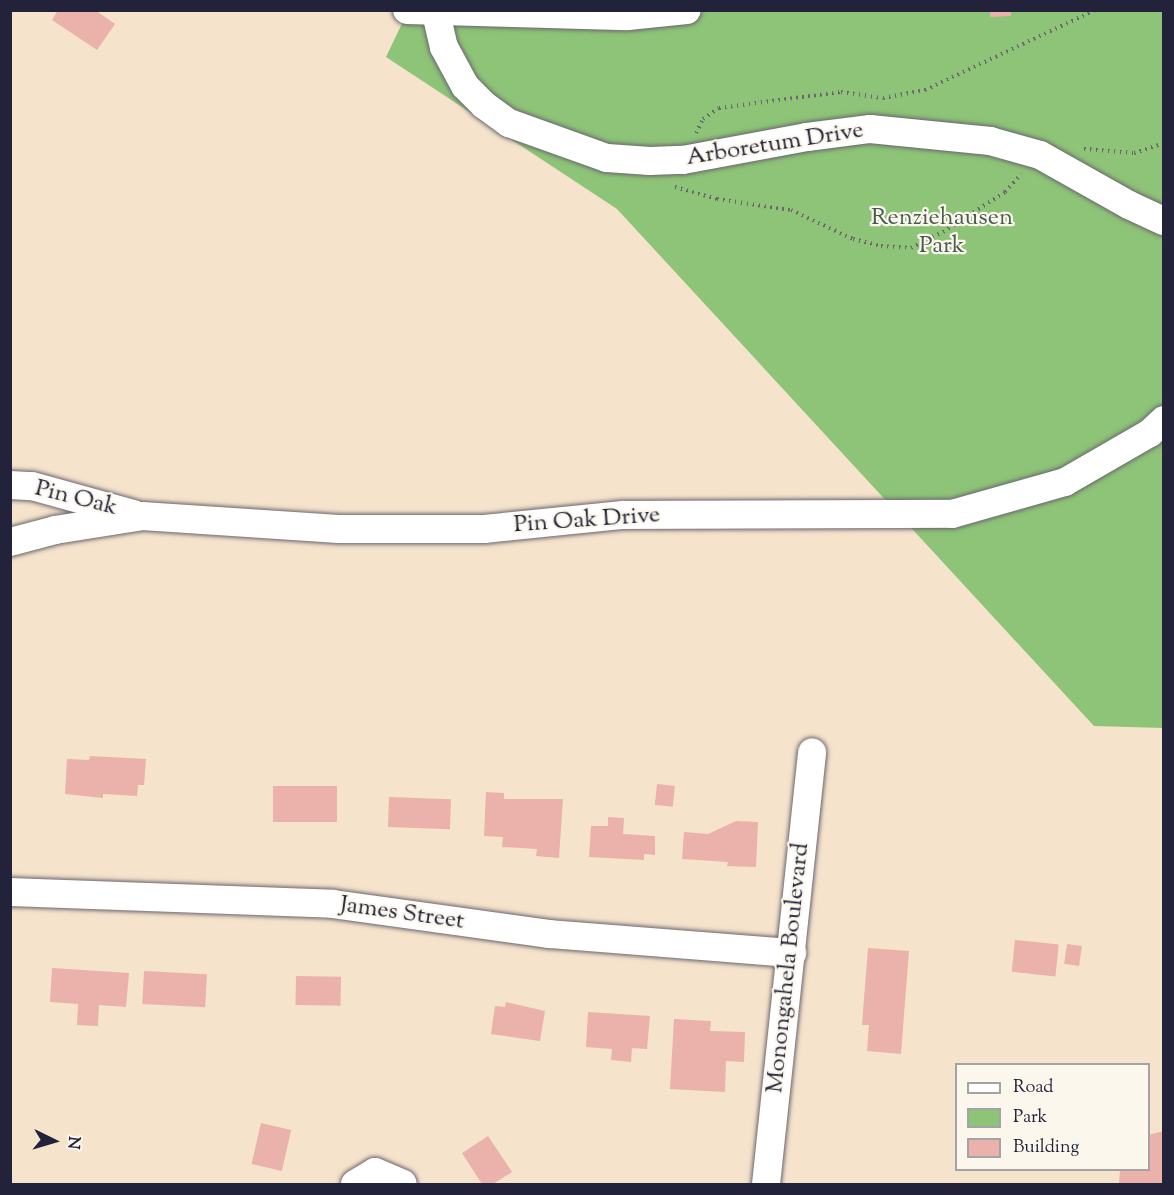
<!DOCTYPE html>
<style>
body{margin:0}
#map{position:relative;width:1174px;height:1195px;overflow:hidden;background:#f6e3cc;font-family:"Sorts Mill Goudy",serif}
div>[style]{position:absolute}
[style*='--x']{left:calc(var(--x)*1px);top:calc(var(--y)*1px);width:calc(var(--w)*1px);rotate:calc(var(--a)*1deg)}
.green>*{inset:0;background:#8dc477}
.building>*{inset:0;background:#eab2ab;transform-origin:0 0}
.path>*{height:4px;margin-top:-2px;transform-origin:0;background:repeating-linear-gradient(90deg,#6c666e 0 1.5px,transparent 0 6px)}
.roads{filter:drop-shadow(0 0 2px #6c666e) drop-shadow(0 0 2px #6c666e)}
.minor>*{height:28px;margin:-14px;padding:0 14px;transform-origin:14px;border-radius:14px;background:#fff}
span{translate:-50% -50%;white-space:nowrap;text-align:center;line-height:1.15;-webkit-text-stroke:4.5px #fbf7ec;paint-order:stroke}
.street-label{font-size:24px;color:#22223b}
.park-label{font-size:24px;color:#475b50}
.frame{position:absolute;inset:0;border:12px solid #22223b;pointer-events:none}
.legend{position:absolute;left:955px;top:1063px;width:195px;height:108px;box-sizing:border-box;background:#fbf7ec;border:2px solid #a4a2a5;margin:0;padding:8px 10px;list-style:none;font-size:18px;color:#22223b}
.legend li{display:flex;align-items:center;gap:12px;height:30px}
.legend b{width:30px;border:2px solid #a4a2a5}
.north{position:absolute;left:24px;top:1111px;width:60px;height:60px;-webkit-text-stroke:4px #fbf7ec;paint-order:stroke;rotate:95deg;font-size:16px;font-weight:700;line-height:24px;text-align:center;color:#22223b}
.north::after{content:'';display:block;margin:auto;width:21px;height:27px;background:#22223b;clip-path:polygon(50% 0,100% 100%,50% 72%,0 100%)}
</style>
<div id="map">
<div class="green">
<div style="clip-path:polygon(408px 11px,1163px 11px,1163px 728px,1094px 726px,617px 209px,386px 57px)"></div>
</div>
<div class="building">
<div style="clip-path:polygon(58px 10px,95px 10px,115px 24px,97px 50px,52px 20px)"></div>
<div style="clip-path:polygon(990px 10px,1011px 10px,1011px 16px,990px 17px)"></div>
<div style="clip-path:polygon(90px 756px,146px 759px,144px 785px,138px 785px,137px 796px,103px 794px,103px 798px,65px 794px,67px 759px,89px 760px)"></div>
<div style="left:657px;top:784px;width:18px;height:21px;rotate:6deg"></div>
<div style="left:273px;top:786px;width:64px;height:36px"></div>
<div style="clip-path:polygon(486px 792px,504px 793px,504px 799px,563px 799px,559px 858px,536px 856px,537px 849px,502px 847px,503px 837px,484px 836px)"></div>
<div style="left:389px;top:797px;width:62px;height:30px;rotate:2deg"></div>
<div style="clip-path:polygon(608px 817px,624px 818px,623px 834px,655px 836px,655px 855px,644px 854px,644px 860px,589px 857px,591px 826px,608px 826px)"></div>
<div style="clip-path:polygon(736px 821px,758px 822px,756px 867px,727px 866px,728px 862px,682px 859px,684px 832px,708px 834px)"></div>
<div style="left:1015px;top:940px;width:44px;height:32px;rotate:6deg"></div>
<div style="left:1067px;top:944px;width:15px;height:20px;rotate:8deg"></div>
<div style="clip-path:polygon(868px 948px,909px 951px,901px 1054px,867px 1051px,869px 1025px,862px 1025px)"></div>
<div style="clip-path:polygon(52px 968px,129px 973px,126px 1007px,99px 1005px,98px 1026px,77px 1025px,78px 1004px,50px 1002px)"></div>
<div style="left:144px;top:971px;width:63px;height:33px;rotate:3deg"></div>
<div style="left:296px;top:976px;width:45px;height:29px;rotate:1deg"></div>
<div style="clip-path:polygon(506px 1002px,545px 1011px,540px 1041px,491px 1034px,495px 1006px,505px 1007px)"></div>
<div style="clip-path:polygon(588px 1012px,650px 1016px,647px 1049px,632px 1048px,631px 1062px,611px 1060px,612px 1049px,586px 1047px)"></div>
<div style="clip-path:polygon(674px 1019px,711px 1021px,710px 1031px,745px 1032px,744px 1062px,726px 1061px,725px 1092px,670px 1089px)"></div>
<div style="left:261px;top:1123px;width:31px;height:42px;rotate:13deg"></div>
<div style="clip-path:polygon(1164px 1131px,1164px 1184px,1119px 1184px,1120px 1170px,1148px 1170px,1148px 1135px)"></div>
<div style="clip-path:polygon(488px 1136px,512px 1172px,493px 1184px,482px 1184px,462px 1153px)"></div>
</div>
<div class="path">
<div style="--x:696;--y:133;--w:16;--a:-63"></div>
<div style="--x:703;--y:119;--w:19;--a:-35"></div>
<div style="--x:719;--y:108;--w:123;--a:-7.5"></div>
<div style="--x:841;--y:92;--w:42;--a:8.1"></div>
<div style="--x:883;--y:98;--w:43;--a:-10.8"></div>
<div style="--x:925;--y:90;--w:188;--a:-25.2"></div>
<div style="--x:1084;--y:149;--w:50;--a:4.6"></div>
<div style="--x:1134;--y:153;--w:32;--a:-18"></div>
<div style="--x:675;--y:187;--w:44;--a:15.9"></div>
<div style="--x:717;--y:199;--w:75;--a:8.5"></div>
<div style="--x:791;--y:210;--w:68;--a:25.1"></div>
<div style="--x:853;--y:239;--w:29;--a:14"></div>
<div style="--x:881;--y:246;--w:30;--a:4"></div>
<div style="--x:911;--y:248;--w:36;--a:-27"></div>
<div style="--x:943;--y:232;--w:74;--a:-32.8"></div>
<div style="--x:1005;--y:192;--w:24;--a:-48"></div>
</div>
<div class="roads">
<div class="minor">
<div style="--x:407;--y:10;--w:221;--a:1.6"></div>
<div style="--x:628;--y:16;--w:59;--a:-5.8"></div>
<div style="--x:436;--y:13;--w:35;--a:77"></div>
<div style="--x:444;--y:47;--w:44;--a:61.7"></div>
<div style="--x:465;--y:86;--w:27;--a:45"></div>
<div style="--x:484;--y:105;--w:31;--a:36"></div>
<div style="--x:509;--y:123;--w:104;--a:19.7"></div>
<div style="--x:607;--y:158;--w:43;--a:4"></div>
<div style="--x:650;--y:161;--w:33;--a:-2"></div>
<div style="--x:683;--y:160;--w:126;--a:-10.5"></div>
<div style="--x:807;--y:137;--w:64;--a:-7.2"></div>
<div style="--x:870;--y:129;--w:121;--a:5.7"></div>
<div style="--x:990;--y:141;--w:52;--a:15.6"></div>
<div style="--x:1040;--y:155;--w:102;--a:29.3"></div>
<div style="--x:1129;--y:205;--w:38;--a:25"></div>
<div style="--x:10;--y:485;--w:22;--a:3"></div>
<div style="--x:32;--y:486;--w:106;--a:15.4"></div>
<div style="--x:10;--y:542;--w:47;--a:-14.9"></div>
<div style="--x:55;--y:530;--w:88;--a:-9.1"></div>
<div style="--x:142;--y:516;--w:197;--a:3.8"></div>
<div style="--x:339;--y:529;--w:145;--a:0"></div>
<div style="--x:484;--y:529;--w:140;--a:-5.8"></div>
<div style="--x:623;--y:515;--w:329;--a:-0.2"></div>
<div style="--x:952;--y:514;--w:117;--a:-15.8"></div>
<div style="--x:1065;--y:482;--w:98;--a:-30"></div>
<div style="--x:1150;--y:433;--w:19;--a:-43"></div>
<div style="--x:10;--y:892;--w:323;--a:2.1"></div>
<div style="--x:333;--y:904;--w:218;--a:7.9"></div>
<div style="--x:549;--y:934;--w:244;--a:4.5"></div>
<div style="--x:355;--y:1184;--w:23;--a:-31"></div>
<div style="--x:375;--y:1172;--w:30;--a:23"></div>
<div style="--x:766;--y:1184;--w:434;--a:-83.9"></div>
</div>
</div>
<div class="street-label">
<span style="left:775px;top:145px;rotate:-9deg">Arboretum Drive</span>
<span style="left:76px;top:499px;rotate:14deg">Pin Oak</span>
<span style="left:587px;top:521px;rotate:-4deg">Pin Oak Drive</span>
<span style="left:402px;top:914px;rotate:8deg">James Street</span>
<span style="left:789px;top:968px;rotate:-84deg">Monongahela Boulevard</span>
</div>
<div class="park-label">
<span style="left:942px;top:233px">Renziehausen<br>Park</span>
</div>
<div class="frame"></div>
<ul class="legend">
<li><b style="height:8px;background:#fff"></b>Road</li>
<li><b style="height:16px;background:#8dc477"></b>Park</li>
<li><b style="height:16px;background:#eab2ab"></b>Building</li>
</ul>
<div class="north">N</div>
</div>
